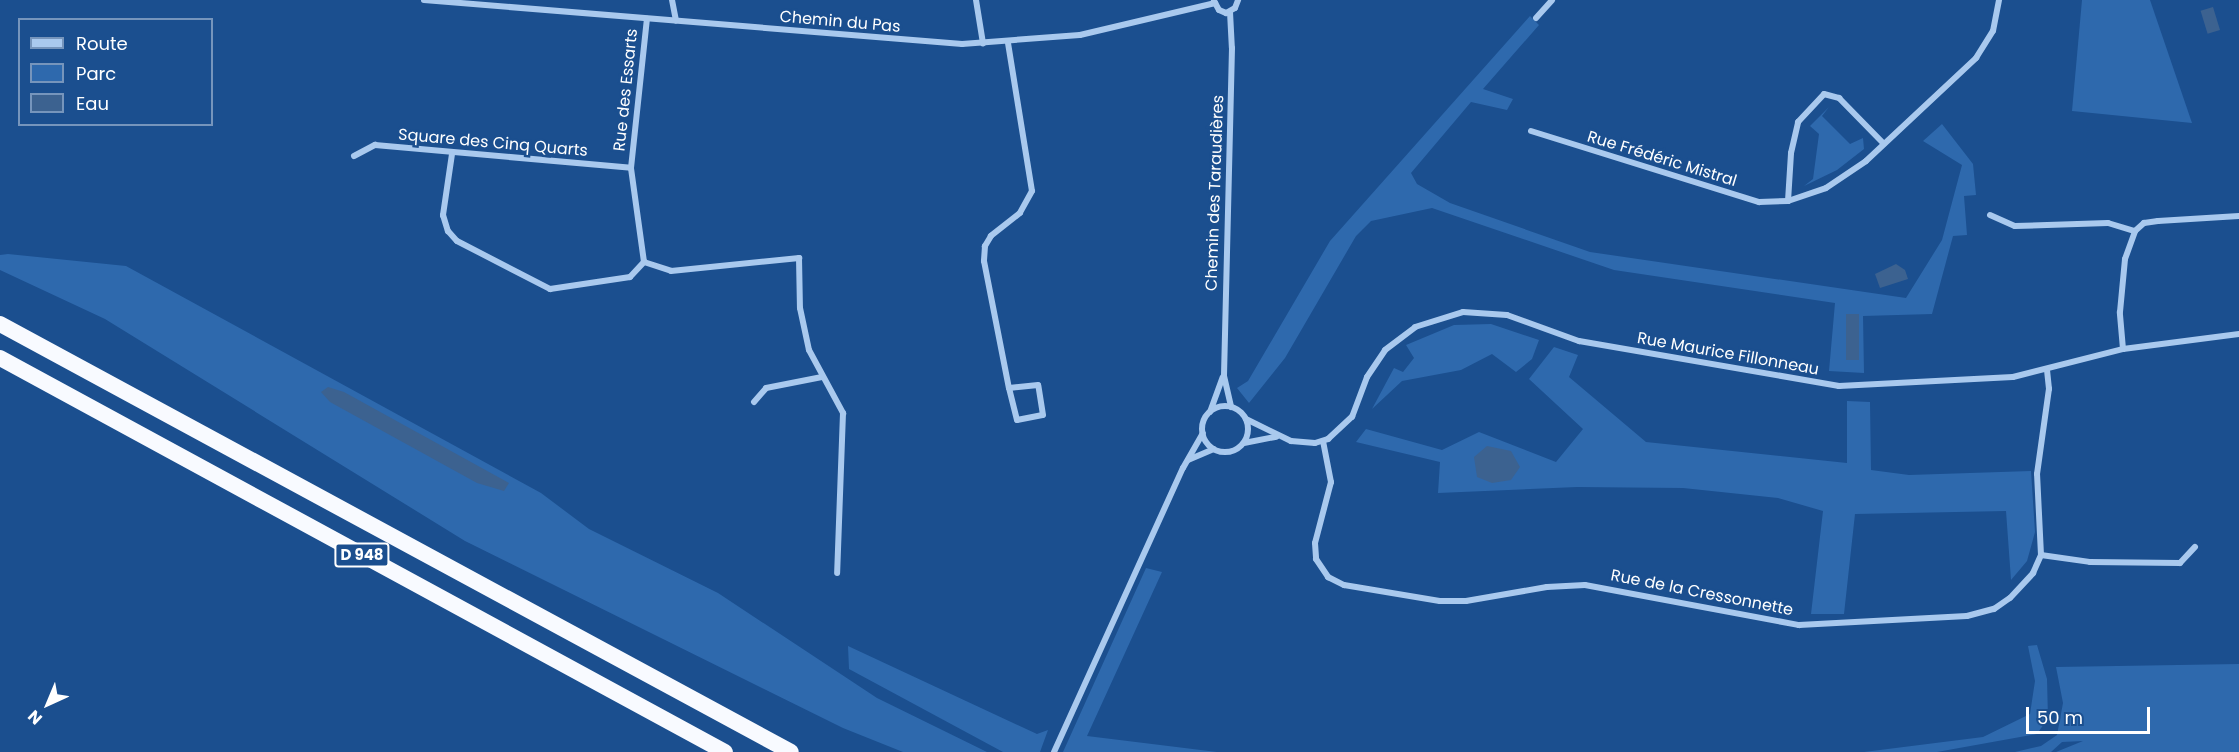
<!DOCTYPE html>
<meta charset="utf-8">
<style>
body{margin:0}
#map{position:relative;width:2239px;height:752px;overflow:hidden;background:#1b4f8f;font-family:Poppins,sans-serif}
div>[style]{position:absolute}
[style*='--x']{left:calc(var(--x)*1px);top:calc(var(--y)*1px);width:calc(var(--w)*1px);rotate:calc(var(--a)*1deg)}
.green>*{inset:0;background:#2e69ad}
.water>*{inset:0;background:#3c6290;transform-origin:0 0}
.minor>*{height:6px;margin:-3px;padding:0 3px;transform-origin:3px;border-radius:3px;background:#a9c9ee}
.minor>.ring{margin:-3px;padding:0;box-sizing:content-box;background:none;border:6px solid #a9c9ee;border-radius:50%}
.trunk>*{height:16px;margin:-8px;padding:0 8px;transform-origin:8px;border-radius:8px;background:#f8faff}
span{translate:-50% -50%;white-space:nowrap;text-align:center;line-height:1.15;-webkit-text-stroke:5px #1b4f8f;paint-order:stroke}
.shield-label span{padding:2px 4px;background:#1b4f8f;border:2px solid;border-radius:4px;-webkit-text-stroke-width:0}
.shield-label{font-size:15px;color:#fff;font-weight:700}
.street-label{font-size:16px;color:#fff}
.legend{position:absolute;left:18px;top:18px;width:195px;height:108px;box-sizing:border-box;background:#1b4f8f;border:2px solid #7695bc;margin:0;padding:8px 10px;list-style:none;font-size:18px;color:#fff}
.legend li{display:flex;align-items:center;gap:12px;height:30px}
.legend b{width:30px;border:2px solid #7695bc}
.north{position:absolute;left:18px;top:674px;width:60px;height:60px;-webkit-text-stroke:4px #1b4f8f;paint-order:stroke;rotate:224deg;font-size:16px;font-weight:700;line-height:24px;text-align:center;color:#fff}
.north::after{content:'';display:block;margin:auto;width:21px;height:27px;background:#fff;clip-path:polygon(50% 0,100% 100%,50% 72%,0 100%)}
.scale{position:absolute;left:2026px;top:707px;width:124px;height:27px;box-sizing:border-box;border:3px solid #fff;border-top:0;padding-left:8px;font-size:18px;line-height:21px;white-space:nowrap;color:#fff;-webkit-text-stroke:4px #1b4f8f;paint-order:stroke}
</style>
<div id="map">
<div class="green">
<div style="clip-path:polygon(2082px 0,2150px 0,2192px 123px,2072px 111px)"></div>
<div style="clip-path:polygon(1530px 16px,1539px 25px,1483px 89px,1513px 99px,1507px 110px,1471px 102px,1411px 173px,1417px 184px,1450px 203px,1590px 252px,1906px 298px,1942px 240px,1962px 165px,1923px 141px,1942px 124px,1973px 164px,1976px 195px,1964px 196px,1967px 235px,1953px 236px,1932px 314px,1863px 316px,1864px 373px,1829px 371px,1835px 303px,1614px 270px,1432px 208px,1371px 221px,1356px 236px,1285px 358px,1249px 403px,1237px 388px,1248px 381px,1330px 241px)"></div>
<div style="clip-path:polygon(1829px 107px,1822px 116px,1850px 144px,1863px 138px,1864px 149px,1837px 170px,1804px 186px,1813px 179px,1819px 134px,1810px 126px)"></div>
<div style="clip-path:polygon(8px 254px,126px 266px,541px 493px,589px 529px,718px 593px,877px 698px,987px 752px,903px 752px,843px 728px,465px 541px,105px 319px,0 270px,0 255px)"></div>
<div style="clip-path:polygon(1491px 324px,1539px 340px,1532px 359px,1516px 372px,1492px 354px,1461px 370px,1402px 381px,1372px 409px,1394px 368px,1403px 372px,1414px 358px,1406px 345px,1454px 325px)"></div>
<div style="clip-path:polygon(1554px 347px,1578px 355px,1569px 377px,1646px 442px,1847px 463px,1847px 401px,1870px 402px,1871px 470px,1909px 475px,2031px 471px,2035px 532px,2027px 561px,2011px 580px,2006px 511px,1855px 514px,1844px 614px,1811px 614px,1823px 511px,1778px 498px,1683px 488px,1577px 487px,1438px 493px,1440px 462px,1356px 442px,1366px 429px,1442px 450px,1479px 432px,1556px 462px,1583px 429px,1529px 379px)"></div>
<div style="clip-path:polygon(1146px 568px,1162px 572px,1087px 736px,1217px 752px,1063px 752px)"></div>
<div style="clip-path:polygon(2037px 645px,2047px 679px,2048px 718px,2037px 734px,1937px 752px,1864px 752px,1983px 737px,2030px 714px,2035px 681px,2028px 646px)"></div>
<div style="clip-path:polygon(848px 646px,1037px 734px,1048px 730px,1040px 752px,1003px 752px,849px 669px)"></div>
<div style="clip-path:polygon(2239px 664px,2239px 752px,2056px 752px,2083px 741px,2062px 742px,2051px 752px,2015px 752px,2041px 746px,2057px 735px,2063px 703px,2056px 667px)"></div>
</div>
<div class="water">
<div style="left:2213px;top:7px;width:24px;height:13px;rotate:73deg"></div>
<div style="clip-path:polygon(1896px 264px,1905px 270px,1908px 279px,1880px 288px,1875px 274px)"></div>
<div style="left:1846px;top:314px;width:13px;height:46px"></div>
<div style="clip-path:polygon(328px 387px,344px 392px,509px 483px,504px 491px,477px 483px,330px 402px,321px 392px)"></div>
<div style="clip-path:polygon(1487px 446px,1511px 451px,1520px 467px,1511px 480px,1492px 483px,1477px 477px,1474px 457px)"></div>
</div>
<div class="minor">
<div style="--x:424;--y:0;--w:540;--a:4.68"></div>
<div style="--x:962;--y:44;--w:118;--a:-4.4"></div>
<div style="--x:1080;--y:35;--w:139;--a:-13.3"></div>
<div style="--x:672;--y:0;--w:21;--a:79"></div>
<div style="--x:976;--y:0;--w:44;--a:80.8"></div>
<div style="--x:1214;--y:1;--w:10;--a:61"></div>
<div style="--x:1219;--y:10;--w:8;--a:23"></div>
<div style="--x:1226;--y:13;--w:10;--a:-29"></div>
<div style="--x:1235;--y:8;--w:9;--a:-69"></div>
<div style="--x:1230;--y:12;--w:36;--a:87"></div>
<div style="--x:1232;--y:48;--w:328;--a:91.4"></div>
<div style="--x:1224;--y:376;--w:32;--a:77"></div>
<div style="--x:1536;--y:18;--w:24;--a:-48"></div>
<div style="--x:1008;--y:43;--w:150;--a:80.8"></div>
<div style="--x:1032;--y:191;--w:25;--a:119"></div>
<div style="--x:1020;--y:213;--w:37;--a:142"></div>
<div style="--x:991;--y:236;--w:12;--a:121"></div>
<div style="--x:985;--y:246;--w:15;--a:94"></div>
<div style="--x:984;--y:261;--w:129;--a:78.9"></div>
<div style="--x:1009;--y:388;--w:33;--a:76"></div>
<div style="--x:1017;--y:420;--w:26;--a:-11"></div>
<div style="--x:1043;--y:415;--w:30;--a:-99"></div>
<div style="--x:1038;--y:385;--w:29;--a:174"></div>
<div style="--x:1531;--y:131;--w:239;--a:17.3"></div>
<div style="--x:1759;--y:202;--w:29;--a:-2"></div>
<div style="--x:1788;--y:201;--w:40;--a:-18.9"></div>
<div style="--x:1826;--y:188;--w:48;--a:-34"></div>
<div style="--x:1866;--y:161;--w:151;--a:-43.1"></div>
<div style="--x:1976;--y:58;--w:32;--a:-58"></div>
<div style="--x:1993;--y:31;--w:32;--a:-79"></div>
<div style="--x:452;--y:154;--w:62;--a:98.4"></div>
<div style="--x:443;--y:215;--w:17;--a:73"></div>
<div style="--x:448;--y:231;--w:13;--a:48"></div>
<div style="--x:457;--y:241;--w:105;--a:27.3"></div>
<div style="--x:550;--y:289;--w:81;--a:-8.5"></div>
<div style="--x:630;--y:277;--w:21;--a:-47"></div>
<div style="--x:644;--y:262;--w:95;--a:-97.9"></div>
<div style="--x:631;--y:168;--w:150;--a:-83.9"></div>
<div style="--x:354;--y:156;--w:24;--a:-28"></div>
<div style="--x:375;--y:145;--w:257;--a:5.1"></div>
<div style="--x:1788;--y:201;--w:48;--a:-86.4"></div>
<div style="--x:1791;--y:153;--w:32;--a:-77"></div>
<div style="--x:1798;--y:122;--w:38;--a:-47"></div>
<div style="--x:1824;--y:94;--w:16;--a:15"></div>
<div style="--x:1839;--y:98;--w:64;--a:45.6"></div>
<div style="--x:1990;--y:215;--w:27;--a:24"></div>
<div style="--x:2015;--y:226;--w:93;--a:-1.8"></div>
<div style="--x:2108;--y:223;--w:28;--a:17"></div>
<div style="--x:644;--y:262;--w:28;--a:18"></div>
<div style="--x:671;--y:271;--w:129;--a:-5.8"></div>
<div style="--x:799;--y:258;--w:50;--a:88.9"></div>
<div style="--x:800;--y:308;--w:43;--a:77.9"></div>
<div style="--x:809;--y:350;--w:72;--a:61.6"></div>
<div style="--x:843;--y:413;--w:160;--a:92.1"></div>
<div style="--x:2123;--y:349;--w:37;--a:-95"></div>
<div style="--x:2120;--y:312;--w:53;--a:-84.6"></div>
<div style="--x:2125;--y:259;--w:30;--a:-70"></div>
<div style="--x:2135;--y:231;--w:12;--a:-42"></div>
<div style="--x:2144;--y:223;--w:14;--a:-8"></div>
<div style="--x:2158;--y:221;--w:81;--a:-3.5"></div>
<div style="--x:754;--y:402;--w:18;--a:-49"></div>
<div style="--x:766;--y:388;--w:57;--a:-11.1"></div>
<div class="ring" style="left:1202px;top:406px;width:40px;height:40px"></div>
<div style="--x:1210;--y:412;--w:37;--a:-70"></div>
<div style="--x:1246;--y:419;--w:50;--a:26.1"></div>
<div style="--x:1291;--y:441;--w:24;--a:5"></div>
<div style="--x:1315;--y:443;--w:14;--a:-17"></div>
<div style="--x:1328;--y:439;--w:33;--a:-43"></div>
<div style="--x:1352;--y:417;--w:43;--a:-69.4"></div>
<div style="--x:1367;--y:377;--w:32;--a:-56"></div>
<div style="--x:1385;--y:350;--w:38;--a:-37"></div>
<div style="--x:1415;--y:327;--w:50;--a:-17.4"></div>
<div style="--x:1463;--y:312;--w:44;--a:3.9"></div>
<div style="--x:1507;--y:315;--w:77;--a:19.9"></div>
<div style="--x:1579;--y:341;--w:264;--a:9.8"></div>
<div style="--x:1839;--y:386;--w:174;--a:-3"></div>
<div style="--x:2013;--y:377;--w:114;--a:-14.3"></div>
<div style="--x:2123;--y:349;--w:117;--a:-7.4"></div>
<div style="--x:1323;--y:441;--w:42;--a:79"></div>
<div style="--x:1331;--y:482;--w:63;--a:104.7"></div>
<div style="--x:1315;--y:543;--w:16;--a:86"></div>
<div style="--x:1316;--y:559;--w:22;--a:56"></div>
<div style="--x:1328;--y:577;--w:18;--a:27"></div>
<div style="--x:1344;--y:585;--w:97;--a:9.5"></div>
<div style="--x:1440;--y:601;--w:26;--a:0"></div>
<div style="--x:1466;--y:601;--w:82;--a:-9.8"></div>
<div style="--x:1547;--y:587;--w:38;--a:-3"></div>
<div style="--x:1585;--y:585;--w:218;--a:10.6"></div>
<div style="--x:1799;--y:625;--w:168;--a:-3.1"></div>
<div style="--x:1967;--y:616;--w:28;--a:-15"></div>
<div style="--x:1994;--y:609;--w:19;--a:-35"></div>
<div style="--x:2010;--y:598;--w:34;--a:-47"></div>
<div style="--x:2033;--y:573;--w:20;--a:-66"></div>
<div style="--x:2041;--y:555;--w:81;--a:-92.8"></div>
<div style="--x:2037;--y:474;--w:86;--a:-82"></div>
<div style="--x:2049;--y:389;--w:19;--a:-96"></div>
<div style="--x:1244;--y:443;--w:33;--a:-11"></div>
<div style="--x:1188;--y:460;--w:28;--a:-23"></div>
<div style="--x:2041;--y:555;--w:49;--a:8.1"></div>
<div style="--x:2090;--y:562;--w:90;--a:0.6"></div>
<div style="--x:2180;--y:563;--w:22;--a:-47"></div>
<div style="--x:1054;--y:752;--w:312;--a:-65.6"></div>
<div style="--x:1183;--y:468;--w:40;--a:-60.3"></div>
</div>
<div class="trunk">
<div style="--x:0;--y:324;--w:899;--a:28.42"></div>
<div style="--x:0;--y:358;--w:825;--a:28.52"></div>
</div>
<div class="shield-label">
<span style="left:362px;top:555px">D 948</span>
</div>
<div class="street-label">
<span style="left:840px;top:22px;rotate:5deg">Chemin du Pas</span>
<span style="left:626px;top:90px;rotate:-84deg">Rue des Essarts</span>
<span style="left:493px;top:143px;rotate:5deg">Square des Cinq Quarts</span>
<span style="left:1662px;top:159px;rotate:17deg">Rue Frédéric Mistral</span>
<span style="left:1215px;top:193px;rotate:-88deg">Chemin des Taraudières</span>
<span style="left:1728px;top:354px;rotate:10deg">Rue Maurice Fillonneau</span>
<span style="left:1702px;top:593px;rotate:11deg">Rue de la Cressonnette</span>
</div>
<ul class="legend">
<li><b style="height:8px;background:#a9c9ee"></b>Route</li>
<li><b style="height:16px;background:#2e69ad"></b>Parc</li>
<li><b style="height:16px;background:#3c6290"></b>Eau</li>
</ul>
<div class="north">N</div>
<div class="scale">50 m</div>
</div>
